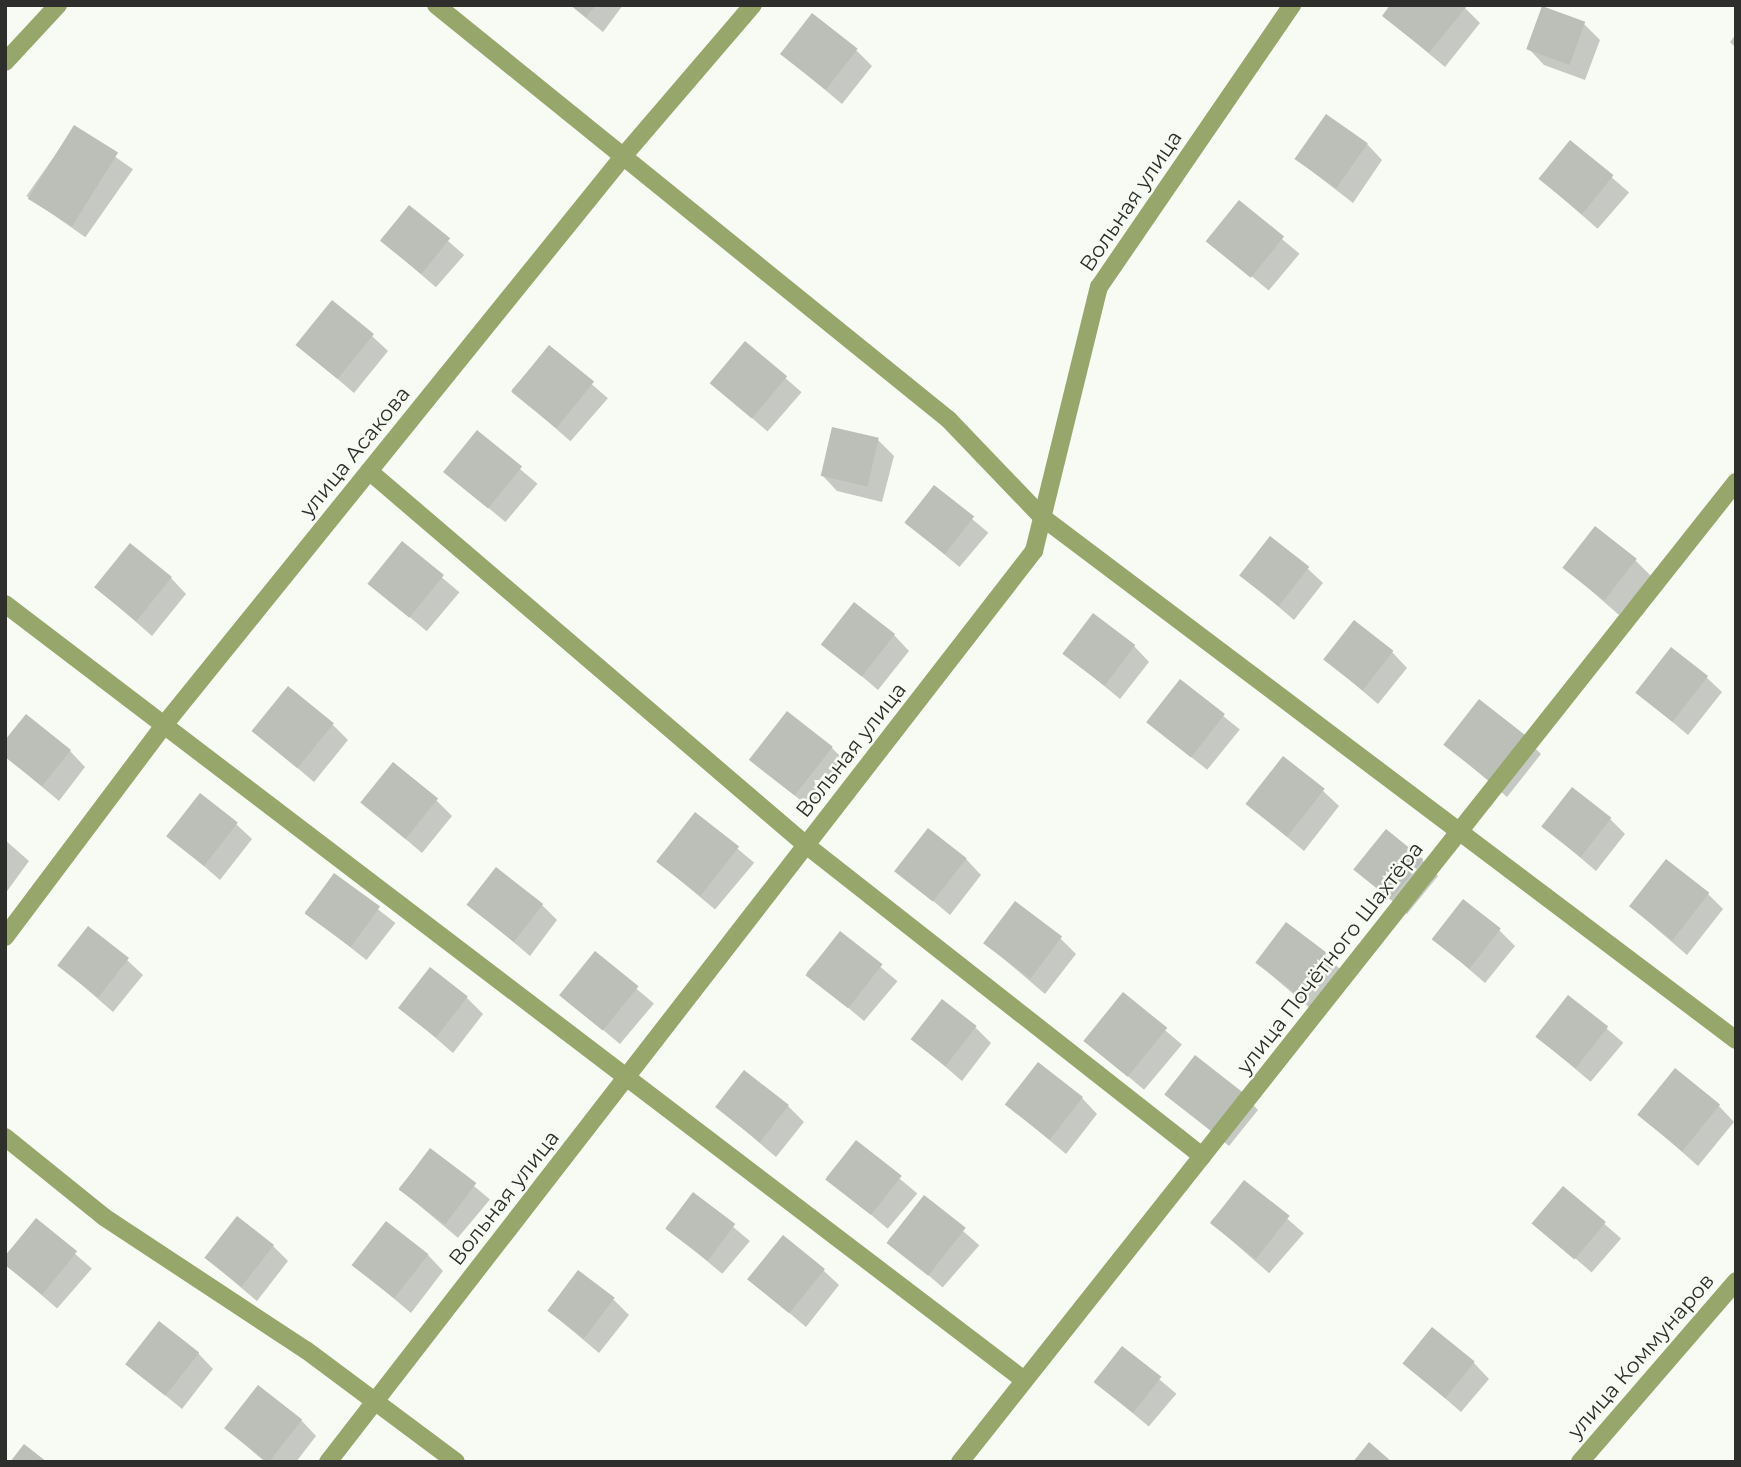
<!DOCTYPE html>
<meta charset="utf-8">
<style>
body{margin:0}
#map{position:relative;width:1741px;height:1467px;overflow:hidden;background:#f8faf4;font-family:Montserrat,sans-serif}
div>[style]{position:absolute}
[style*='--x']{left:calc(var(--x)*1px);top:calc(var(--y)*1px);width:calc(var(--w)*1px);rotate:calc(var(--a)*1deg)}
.shadow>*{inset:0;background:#0003;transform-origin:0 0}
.building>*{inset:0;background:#bcbeb8;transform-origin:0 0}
.minor>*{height:18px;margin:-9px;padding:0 9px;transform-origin:9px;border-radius:9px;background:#97a66a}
span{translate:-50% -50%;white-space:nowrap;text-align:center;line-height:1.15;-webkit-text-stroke:5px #f8faf4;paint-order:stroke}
.street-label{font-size:21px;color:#2e2e2c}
.frame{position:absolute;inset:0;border:7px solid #2e2e2c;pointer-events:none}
</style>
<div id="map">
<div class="shadow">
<div style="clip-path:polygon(570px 5px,623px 5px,603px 32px)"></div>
<div style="clip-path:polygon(1465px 8px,1480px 23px,1445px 67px,1384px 16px)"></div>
<div style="clip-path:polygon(1584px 24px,1600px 40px,1585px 80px,1544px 65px,1529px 49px)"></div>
<div style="clip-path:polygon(1736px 34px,1736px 48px,1730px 42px)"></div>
<div style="clip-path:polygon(857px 51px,872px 66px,842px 104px,782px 54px)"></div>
<div style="left:74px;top:128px;width:72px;height:83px;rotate:35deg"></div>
<div style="left:1571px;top:142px;width:77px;height:48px;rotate:41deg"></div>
<div style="clip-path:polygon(1367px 144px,1382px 160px,1353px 203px,1296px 159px)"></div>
<div style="left:1239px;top:203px;width:79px;height:48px;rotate:40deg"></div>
<div style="left:409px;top:207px;width:73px;height:43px;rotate:41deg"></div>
<div style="clip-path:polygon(372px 336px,388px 351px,354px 393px,298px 345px)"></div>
<div style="left:745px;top:343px;width:75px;height:52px;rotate:41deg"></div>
<div style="left:549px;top:347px;width:78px;height:57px;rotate:41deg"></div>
<div style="left:477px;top:433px;width:79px;height:50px;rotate:40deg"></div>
<div style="clip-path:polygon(878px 440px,894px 456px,882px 502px,837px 491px,822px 475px)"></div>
<div style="left:934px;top:487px;width:71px;height:45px;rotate:40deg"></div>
<div style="left:402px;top:544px;width:75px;height:51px;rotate:40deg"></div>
<div style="clip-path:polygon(1635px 560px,1651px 576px,1619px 615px,1564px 567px)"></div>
<div style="clip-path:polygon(1307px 568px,1323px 583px,1294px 620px,1241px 575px)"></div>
<div style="clip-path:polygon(171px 578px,186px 594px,152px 636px,96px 587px)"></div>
<div style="clip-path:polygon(894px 635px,909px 651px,878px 690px,824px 644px)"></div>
<div style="clip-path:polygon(1134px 646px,1149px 662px,1120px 699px,1064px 653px)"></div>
<div style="clip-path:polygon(1392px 652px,1407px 668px,1378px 704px,1325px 659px)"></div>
<div style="clip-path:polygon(1706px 677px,1722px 692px,1688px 735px,1637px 692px)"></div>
<div style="left:1180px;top:681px;width:77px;height:52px;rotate:39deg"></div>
<div style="clip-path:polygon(333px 725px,348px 740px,314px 782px,254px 731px)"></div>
<div style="clip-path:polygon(1526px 739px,1541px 754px,1507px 797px,1445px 744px)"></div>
<div style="clip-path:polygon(832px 748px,847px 763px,811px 809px,751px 759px)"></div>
<div style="clip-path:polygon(70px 751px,85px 767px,59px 801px,5px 756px)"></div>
<div style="clip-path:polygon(1323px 791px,1339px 806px,1304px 851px,1247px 804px)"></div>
<div style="clip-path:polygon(436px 800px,452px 816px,422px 853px,362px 802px)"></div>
<div style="left:696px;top:814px;width:76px;height:61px;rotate:40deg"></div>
<div style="clip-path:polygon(1610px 819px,1625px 834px,1596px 871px,1543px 826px)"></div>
<div style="clip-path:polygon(236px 824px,252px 839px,220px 880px,168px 835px)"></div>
<div style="clip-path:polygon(5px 840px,29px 861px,5px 894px)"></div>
<div style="clip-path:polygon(966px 859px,981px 875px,950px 915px,897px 871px)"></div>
<div style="clip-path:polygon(1422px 860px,1438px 876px,1407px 914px,1356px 869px)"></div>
<div style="left:334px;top:875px;width:78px;height:47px;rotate:38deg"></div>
<div style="clip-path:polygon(1708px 894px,1723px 909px,1687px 955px,1630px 906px)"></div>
<div style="clip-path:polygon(469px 905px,542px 905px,557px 920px,530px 956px)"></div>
<div style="clip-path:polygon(1499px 930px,1515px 946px,1485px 983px,1434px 939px)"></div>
<div style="left:840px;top:933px;width:75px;height:52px;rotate:40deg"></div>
<div style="clip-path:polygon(1061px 939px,1076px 954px,1045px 994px,985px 943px)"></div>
<div style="left:595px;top:954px;width:77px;height:53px;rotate:40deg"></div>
<div style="clip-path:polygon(1325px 955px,1341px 970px,1311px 1009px,1256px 962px)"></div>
<div style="clip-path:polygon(127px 960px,143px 975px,113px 1012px,59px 965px)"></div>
<div style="left:1123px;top:995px;width:77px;height:59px;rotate:40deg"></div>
<div style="left:1569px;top:997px;width:71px;height:51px;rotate:40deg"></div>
<div style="clip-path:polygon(467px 998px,483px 1014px,453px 1053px,401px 1008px)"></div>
<div style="clip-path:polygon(975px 1027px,991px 1043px,962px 1081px,913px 1039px)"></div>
<div style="clip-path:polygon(1166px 1094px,1243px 1094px,1258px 1110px,1229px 1146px)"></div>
<div style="clip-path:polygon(1082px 1098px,1097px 1114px,1066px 1154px,1006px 1104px)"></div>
<div style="clip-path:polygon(788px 1106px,804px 1122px,776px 1157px,717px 1107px)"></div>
<div style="clip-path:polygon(1719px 1106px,1734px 1122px,1698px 1166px,1639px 1114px)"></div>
<div style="left:856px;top:1142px;width:80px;height:46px;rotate:40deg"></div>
<div style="left:431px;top:1150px;width:77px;height:50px;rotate:40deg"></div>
<div style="left:1245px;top:1182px;width:78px;height:53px;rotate:41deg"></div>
<div style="left:1563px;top:1188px;width:77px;height:45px;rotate:41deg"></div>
<div style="left:694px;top:1194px;width:73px;height:43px;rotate:40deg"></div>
<div style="left:925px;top:1198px;width:72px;height:56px;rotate:41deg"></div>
<div style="left:36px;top:1220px;width:74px;height:53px;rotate:41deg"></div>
<div style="clip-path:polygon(273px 1246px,288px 1261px,257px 1301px,206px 1258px)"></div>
<div style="clip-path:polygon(428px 1255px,443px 1271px,411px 1313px,354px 1265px)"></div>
<div style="clip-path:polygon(823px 1270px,839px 1285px,806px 1327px,750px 1280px)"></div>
<div style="clip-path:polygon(614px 1300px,629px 1315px,599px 1353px,549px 1311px)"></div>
<div style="left:1122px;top:1348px;width:71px;height:43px;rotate:40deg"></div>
<div style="clip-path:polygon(198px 1353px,213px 1369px,182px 1409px,127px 1364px)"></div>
<div style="clip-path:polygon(1404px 1363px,1474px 1363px,1489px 1379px,1461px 1412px)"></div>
<div style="clip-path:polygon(301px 1420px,316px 1436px,296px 1462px,265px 1462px,226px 1428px)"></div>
</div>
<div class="building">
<div style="clip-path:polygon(571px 5px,596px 5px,586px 17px)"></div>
<div style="clip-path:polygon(1390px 5px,1464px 5px,1466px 7px,1429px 53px,1382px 16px)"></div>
<div style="left:1542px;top:6px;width:46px;height:46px;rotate:20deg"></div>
<div style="left:812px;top:13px;width:58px;height:52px;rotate:38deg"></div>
<div style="left:1326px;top:114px;width:51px;height:55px;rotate:35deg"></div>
<div style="left:74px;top:125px;width:52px;height:87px;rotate:32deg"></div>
<div style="left:1570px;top:140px;width:56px;height:50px;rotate:39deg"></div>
<div style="left:1239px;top:200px;width:58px;height:53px;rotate:39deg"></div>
<div style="left:409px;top:205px;width:53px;height:46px;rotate:39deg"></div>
<div style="left:332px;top:300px;width:54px;height:58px;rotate:39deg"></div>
<div style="left:745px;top:341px;width:55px;height:55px;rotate:40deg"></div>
<div style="left:549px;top:345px;width:58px;height:60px;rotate:39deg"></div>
<div style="left:832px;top:427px;width:48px;height:50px;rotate:13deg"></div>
<div style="left:477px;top:430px;width:58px;height:54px;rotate:39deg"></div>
<div style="left:934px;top:485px;width:51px;height:48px;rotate:38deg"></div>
<div style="left:1595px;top:526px;width:53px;height:53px;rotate:38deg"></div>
<div style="left:1270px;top:536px;width:50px;height:50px;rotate:38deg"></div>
<div style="left:402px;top:541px;width:54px;height:55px;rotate:39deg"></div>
<div style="left:130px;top:543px;width:54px;height:57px;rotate:39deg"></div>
<div style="left:854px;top:602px;width:52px;height:54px;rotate:38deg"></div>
<div style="left:1093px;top:613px;width:53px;height:51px;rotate:37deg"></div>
<div style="left:1354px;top:620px;width:50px;height:50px;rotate:38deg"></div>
<div style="left:1671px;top:647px;width:47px;height:58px;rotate:38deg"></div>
<div style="left:1180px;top:679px;width:57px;height:55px;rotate:38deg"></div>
<div style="left:288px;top:686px;width:59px;height:58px;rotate:39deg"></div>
<div style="left:1479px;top:699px;width:61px;height:58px;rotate:38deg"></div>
<div style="left:787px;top:711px;width:58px;height:62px;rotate:38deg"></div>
<div style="clip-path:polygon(26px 714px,71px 750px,42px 786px,5px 757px,5px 740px)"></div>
<div style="left:1283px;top:756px;width:53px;height:61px;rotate:38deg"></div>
<div style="left:393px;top:762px;width:58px;height:52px;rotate:39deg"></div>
<div style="left:1572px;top:787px;width:50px;height:50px;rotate:38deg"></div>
<div style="left:200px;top:793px;width:48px;height:55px;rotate:38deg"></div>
<div style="left:695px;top:812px;width:56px;height:63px;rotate:38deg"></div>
<div style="left:928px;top:828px;width:49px;height:55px;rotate:38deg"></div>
<div style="left:1386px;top:829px;width:48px;height:52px;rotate:39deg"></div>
<div style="left:1666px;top:859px;width:55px;height:60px;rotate:38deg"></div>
<div style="left:496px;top:867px;width:60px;height:48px;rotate:38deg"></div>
<div style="left:334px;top:873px;width:57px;height:50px;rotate:36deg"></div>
<div style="left:1463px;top:899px;width:48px;height:51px;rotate:38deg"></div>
<div style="left:1015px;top:901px;width:59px;height:53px;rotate:37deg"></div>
<div style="left:1286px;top:922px;width:51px;height:51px;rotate:37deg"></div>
<div style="left:88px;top:926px;width:52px;height:50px;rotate:38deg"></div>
<div style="left:840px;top:931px;width:54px;height:56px;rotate:38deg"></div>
<div style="left:595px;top:951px;width:56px;height:57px;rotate:39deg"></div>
<div style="left:430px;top:967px;width:48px;height:52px;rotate:38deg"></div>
<div style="left:1123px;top:992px;width:57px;height:63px;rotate:39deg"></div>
<div style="left:1568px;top:995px;width:51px;height:53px;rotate:38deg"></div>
<div style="left:942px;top:999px;width:44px;height:51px;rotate:38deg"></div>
<div style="left:1195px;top:1055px;width:62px;height:50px;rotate:38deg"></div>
<div style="left:1038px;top:1062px;width:57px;height:54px;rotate:38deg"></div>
<div style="left:1675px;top:1068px;width:58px;height:60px;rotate:39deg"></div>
<div style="left:744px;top:1070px;width:57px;height:47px;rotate:38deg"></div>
<div style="left:856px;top:1140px;width:58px;height:50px;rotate:38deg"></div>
<div style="left:430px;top:1148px;width:58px;height:52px;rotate:37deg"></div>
<div style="left:1244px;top:1180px;width:58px;height:55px;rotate:38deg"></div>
<div style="left:1563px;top:1186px;width:56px;height:49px;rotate:40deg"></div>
<div style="left:693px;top:1192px;width:53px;height:46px;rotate:37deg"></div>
<div style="left:924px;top:1195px;width:53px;height:61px;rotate:38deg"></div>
<div style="left:237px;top:1216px;width:47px;height:53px;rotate:38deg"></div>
<div style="left:36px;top:1218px;width:53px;height:56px;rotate:39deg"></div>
<div style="left:386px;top:1221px;width:54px;height:56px;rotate:38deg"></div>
<div style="left:783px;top:1235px;width:54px;height:57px;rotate:39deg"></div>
<div style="left:578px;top:1270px;width:46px;height:51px;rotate:37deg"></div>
<div style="left:159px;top:1321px;width:51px;height:55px;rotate:38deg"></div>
<div style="left:1432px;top:1327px;width:55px;height:47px;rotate:39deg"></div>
<div style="left:1122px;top:1346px;width:50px;height:46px;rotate:38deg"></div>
<div style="left:258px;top:1385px;width:56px;height:55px;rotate:38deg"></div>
<div style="clip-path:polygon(1369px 1442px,1392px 1462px,1353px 1462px)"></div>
<div style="clip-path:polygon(24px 1444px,47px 1462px,10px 1462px)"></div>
</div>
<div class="minor">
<div style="--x:436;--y:5;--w:660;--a:38.97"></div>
<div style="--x:949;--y:420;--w:134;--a:46.2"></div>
<div style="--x:1042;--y:517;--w:869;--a:37"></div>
<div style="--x:5;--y:62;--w:78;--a:-47.1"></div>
<div style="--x:369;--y:471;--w:575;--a:40.56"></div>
<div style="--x:806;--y:845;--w:504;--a:38.14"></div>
<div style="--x:5;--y:604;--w:1281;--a:37.29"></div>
<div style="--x:5;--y:937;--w:265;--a:-53.1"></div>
<div style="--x:164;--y:725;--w:735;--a:-51.07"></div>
<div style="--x:626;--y:153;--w:195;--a:-49.4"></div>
<div style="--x:5;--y:1137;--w:127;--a:38.9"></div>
<div style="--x:104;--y:1217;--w:242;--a:33.4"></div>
<div style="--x:306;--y:1350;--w:187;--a:36.7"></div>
<div style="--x:328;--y:1462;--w:1153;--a:-52.23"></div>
<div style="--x:1034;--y:551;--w:272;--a:-76.2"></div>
<div style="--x:1099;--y:287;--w:342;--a:-55.6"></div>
<div style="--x:960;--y:1462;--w:1250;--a:-51.63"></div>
<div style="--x:1580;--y:1462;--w:239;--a:-49.2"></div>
</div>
<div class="street-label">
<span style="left:1131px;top:201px;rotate:-56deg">Вольная улица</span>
<span style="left:355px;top:452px;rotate:-51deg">улица Асакова</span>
<span style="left:851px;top:750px;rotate:-52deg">Вольная улица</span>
<span style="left:1330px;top:958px;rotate:-52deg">улица Почётного Шахтёра</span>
<span style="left:504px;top:1198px;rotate:-52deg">Вольная улица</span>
<span style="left:1641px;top:1356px;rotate:-49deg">улица Коммунаров</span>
</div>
<div class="frame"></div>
</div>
